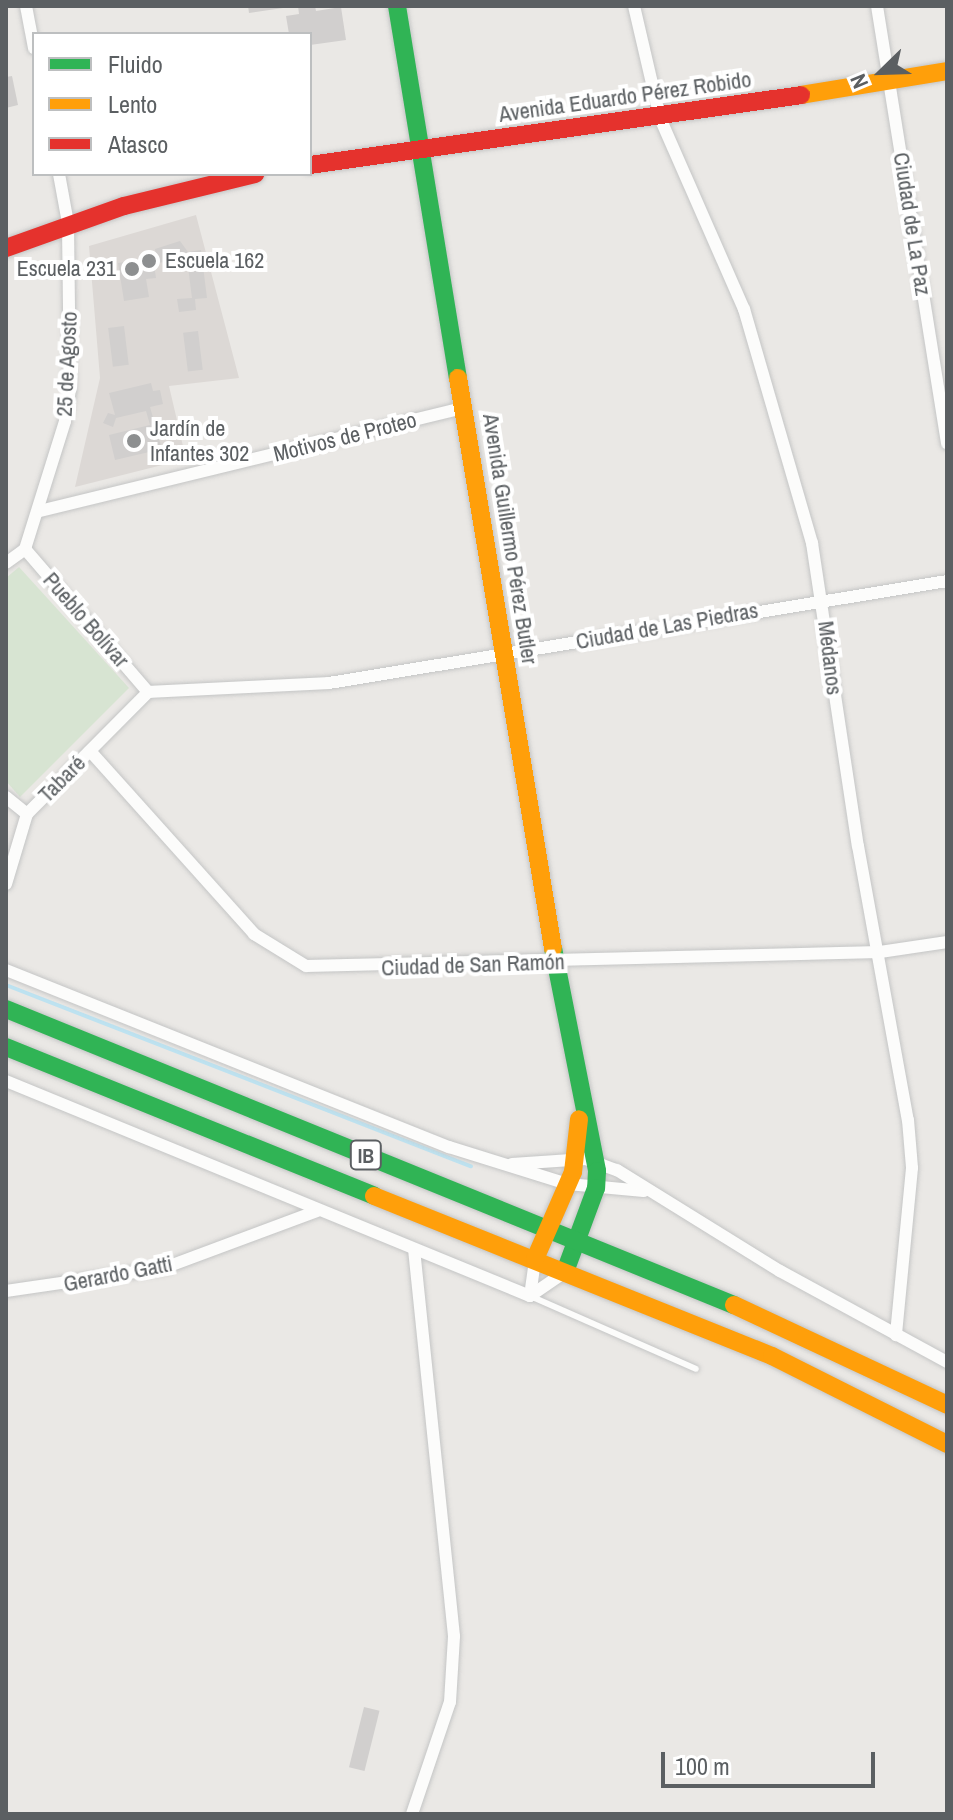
<!DOCTYPE html>
<meta charset="utf-8">
<style>
body{margin:0}
#map{position:relative;width:953px;height:1820px;overflow:hidden;background:#eae8e5;font-family:"Archivo Narrow",sans-serif}
div>[style]{position:absolute}
[style*='--x']{left:calc(var(--x)*1px);top:calc(var(--y)*1px);width:calc(var(--w)*1px);rotate:calc(var(--a)*1deg)}
.education>*{inset:0;background:#dcd8d5}
.green>*{inset:0;background:#d7e4d2}
.stream>*{height:4px;margin:-2px;padding:0 2px;transform-origin:2px;border-radius:2px;background:#bde2f0}
.building>*{inset:0;background:#d1cfce;transform-origin:0 0}
.roads{filter:drop-shadow(0 0 2px #c4c5c5) drop-shadow(0 0 2px #c4c5c5)}
.lane>*{height:6px;margin:-3px;padding:0 3px;transform-origin:3px;border-radius:3px;background:#fcfcfb}
.street>*{height:12px;margin:-6px;padding:0 6px;transform-origin:6px;border-radius:6px;background:#fcfcfb}
.fast>*{height:18px;margin:-9px;padding:0 9px;transform-origin:9px;border-radius:9px;background:#30b455}
.slow>*{height:18px;margin:-9px;padding:0 9px;transform-origin:9px;border-radius:9px;background:#ff9f0a}
.jam>*{height:18px;margin:-9px;padding:0 9px;transform-origin:9px;border-radius:9px;background:#e5322d}
.dots>*{width:22px;height:22px;translate:-50% -50%;box-sizing:border-box;border:4px solid #fff;border-radius:50%}
span{translate:-50% -50%;white-space:nowrap;text-align:center;line-height:1.15;-webkit-text-stroke:8px #fff;paint-order:stroke}
.shield-label span{padding:2px 6px;background:#fff;border:2px solid;border-radius:6px;-webkit-text-stroke-width:0}
.shield-label{font-size:20px;color:#5b5f62;font-weight:700}
.street-label{font-size:22px;color:#5b5f62}
.poi-label{font-size:22px;color:#5b5f62}
.left{translate:0 -50%;text-align:left}
.right{translate:-100% -50%;text-align:right}
.frame{position:absolute;inset:0;border:8px solid #5b5f62;pointer-events:none}
.legend{position:absolute;left:32px;top:32px;width:280px;height:144px;box-sizing:border-box;background:#fff;border:2px solid #bdbfc0;margin:0;padding:10px 14px;list-style:none;font-size:24px;color:#5b5f62}
.legend li{display:flex;align-items:center;gap:16px;height:40px}
.legend b{width:40px;border:2px solid #bdbfc0}
.north{position:absolute;left:841px;top:32px;width:80px;height:80px;-webkit-text-stroke:6px #fff;paint-order:stroke;rotate:247deg;font-size:22px;font-weight:700;line-height:32px;text-align:center;color:#5b5f62}
.north::after{content:'';display:block;margin:auto;width:28px;height:36px;background:#5b5f62;clip-path:polygon(50% 0,100% 100%,50% 72%,0 100%)}
.scale{position:absolute;left:661px;top:1752px;width:214px;height:36px;box-sizing:border-box;border:4px solid #5b5f62;border-top:0;padding-left:10px;font-size:24px;line-height:28px;white-space:nowrap;color:#5b5f62;-webkit-text-stroke:6px #fff;paint-order:stroke}
</style>
<div id="map">
<div class="education">
<div style="clip-path:polygon(196px 215px,239px 378px,169px 386px,186px 459px,75px 487px,100px 378px,89px 246px)"></div>
</div>
<div class="green">
<div style="clip-path:polygon(19px 567px,129px 688px,20px 797px,6px 781px,6px 578px)"></div>
</div>
<div class="stream">
<div style="--x:6;--y:985;--w:499;--a:21.3"></div>
</div>
<div class="building">
<div style="clip-path:polygon(248px 6px,282px 6px,283px 8px,249px 13px)"></div>
<div style="clip-path:polygon(298px 6px,315px 6px,316px 11px,341px 7px,346px 40px,310px 45px,310px 34px,289px 34px,286px 16px,299px 14px)"></div>
<div style="clip-path:polygon(12px 76px,18px 105px,6px 108px,6px 77px)"></div>
<div style="clip-path:polygon(180px 241px,188px 252px,201px 250px,207px 298px,195px 299px,196px 310px,179px 312px,177px 299px,192px 298px,187px 259px,157px 263px,155px 249px)"></div>
<div style="clip-path:polygon(153px 258px,156px 278px,146px 279px,149px 297px,124px 301px,118px 263px)"></div>
<div style="left:124px;top:326px;width:39px;height:16px;rotate:83deg"></div>
<div style="left:198px;top:331px;width:39px;height:15px;rotate:83deg"></div>
<div style="clip-path:polygon(151px 383px,153px 391px,160px 390px,163px 404px,150px 407px,162px 449px,115px 460px,109px 435px,150px 425px,146px 411px,116px 418px,113px 427px,103px 423px,108px 413px,115px 415px,109px 393px)"></div>
<div style="left:364px;top:1707px;width:16px;height:62px;rotate:14deg"></div>
</div>
<div class="roads">
<div class="lane">
<div style="--x:530;--y:1296;--w:181;--a:23.7"></div>
</div>
<div class="street">
<div style="--x:26;--y:6;--w:43;--a:79.2"></div>
<div style="--x:634;--y:6;--w:115;--a:76.9"></div>
<div style="--x:660;--y:118;--w:209;--a:66.3"></div>
<div style="--x:744;--y:309;--w:244;--a:73.8"></div>
<div style="--x:812;--y:543;--w:306;--a:81.4"></div>
<div style="--x:858;--y:846;--w:279;--a:79.7"></div>
<div style="--x:908;--y:1120;--w:48;--a:85.2"></div>
<div style="--x:912;--y:1168;--w:168;--a:95.5"></div>
<div style="--x:877;--y:6;--w:443;--a:80.9"></div>
<div style="--x:40;--y:511;--w:436;--a:-13.7"></div>
<div style="--x:25;--y:549;--w:134;--a:-72.6"></div>
<div style="--x:65;--y:421;--w:31;--a:-81"></div>
<div style="--x:70;--y:390;--w:167;--a:-90.7"></div>
<div style="--x:68;--y:223;--w:50;--a:-100.4"></div>
<div style="--x:25;--y:549;--w:189;--a:49.3"></div>
<div style="--x:6;--y:563;--w:24;--a:-36"></div>
<div style="--x:148;--y:692;--w:181;--a:-2.8"></div>
<div style="--x:329;--y:683;--w:626;--a:-9.37"></div>
<div style="--x:90;--y:751;--w:246;--a:48.1"></div>
<div style="--x:254;--y:934;--w:61;--a:31.6"></div>
<div style="--x:306;--y:966;--w:574;--a:-1.4"></div>
<div style="--x:880;--y:952;--w:68;--a:-8.5"></div>
<div style="--x:6;--y:797;--w:27;--a:39"></div>
<div style="--x:6;--y:884;--w:73;--a:-73.3"></div>
<div style="--x:27;--y:814;--w:172;--a:-45.2"></div>
<div style="--x:6;--y:970;--w:477;--a:21.8"></div>
<div style="--x:449;--y:1147;--w:125;--a:17.3"></div>
<div style="--x:568;--y:1184;--w:76;--a:5.3"></div>
<div style="--x:6;--y:1081;--w:566;--a:22.31"></div>
<div style="--x:530;--y:1296;--w:42;--a:-34.4"></div>
<div style="--x:512;--y:1164;--w:74;--a:-3.9"></div>
<div style="--x:586;--y:1159;--w:33;--a:20"></div>
<div style="--x:617;--y:1170;--w:192;--a:31.8"></div>
<div style="--x:780;--y:1271;--w:190;--a:28.6"></div>
<div style="--x:6;--y:1291;--w:160;--a:-8.3"></div>
<div style="--x:164;--y:1268;--w:163;--a:-20.4"></div>
<div style="--x:530;--y:1296;--w:37;--a:-82"></div>
<div style="--x:412;--y:1814;--w:118;--a:-71.3"></div>
<div style="--x:450;--y:1702;--w:66;--a:-86.5"></div>
<div style="--x:454;--y:1636;--w:386;--a:-95.9"></div>
</div>
<div class="fast">
<div style="--x:397;--y:6;--w:377;--a:80.7"></div>
<div style="--x:553;--y:948;--w:227;--a:78.8"></div>
<div style="--x:597;--y:1171;--w:17;--a:93"></div>
<div style="--x:596;--y:1188;--w:90;--a:110.3"></div>
<div style="--x:6;--y:1009;--w:786;--a:22.13"></div>
<div style="--x:6;--y:1047;--w:397;--a:22"></div>
</div>
<div class="slow">
<div style="--x:801;--y:95;--w:148;--a:-9.3"></div>
<div style="--x:458;--y:378;--w:578;--a:80.54"></div>
<div style="--x:374;--y:1196;--w:429;--a:21.9"></div>
<div style="--x:772;--y:1356;--w:196;--a:26.7"></div>
<div style="--x:535;--y:1259;--w:95;--a:-66.4"></div>
<div style="--x:573;--y:1172;--w:53;--a:-83.5"></div>
<div style="--x:734;--y:1305;--w:235;--a:25.1"></div>
</div>
<div class="jam">
<div style="--x:310;--y:165;--w:496;--a:-8.1"></div>
<div style="--x:6;--y:248;--w:125;--a:-19.6"></div>
<div style="--x:124;--y:206;--w:135;--a:-13.7"></div>
</div>
</div>
<div class="dots">
<div style="left:149px;top:261px;background:#8d8f90"></div>
<div style="left:132px;top:269px;background:#8d8f90"></div>
<div style="left:134px;top:441px;background:#8d8f90"></div>
</div>
<div class="shield-label">
<span style="left:366px;top:1155px">IB</span>
</div>
<div class="street-label">
<span style="left:625px;top:97px;rotate:-8deg">Avenida Eduardo Pérez Robido</span>
<span style="left:912px;top:224px;rotate:81deg">Ciudad de La Paz</span>
<span style="left:67px;top:364px;rotate:-87deg">25 de Agosto</span>
<span style="left:345px;top:437px;rotate:-14deg">Motivos de Proteo</span>
<span style="left:510px;top:539px;rotate:81deg">Avenida Guillermo Pérez Butler</span>
<span style="left:86px;top:620px;rotate:49deg">Pueblo Bolívar</span>
<span style="left:667px;top:626px;rotate:-10deg">Ciudad de Las Piedras</span>
<span style="left:830px;top:658px;rotate:83deg">Médanos</span>
<span style="left:62px;top:779px;rotate:-45deg">Tabaré</span>
<span style="left:473px;top:965px;rotate:-2deg">Ciudad de San Ramón</span>
<span style="left:118px;top:1274px;rotate:-11deg">Gerardo Gatti</span>
</div>
<div class="poi-label">
<span class="left" style="left:165px;top:261px">Escuela 162</span>
<span class="right" style="left:116px;top:269px">Escuela 231</span>
<span class="left" style="left:150px;top:441px">Jardín de<br>Infantes 302</span>
</div>
<div class="frame"></div>
<ul class="legend">
<li><b style="height:10px;background:#30b455"></b>Fluido</li>
<li><b style="height:10px;background:#ff9f0a"></b>Lento</li>
<li><b style="height:10px;background:#e5322d"></b>Atasco</li>
</ul>
<div class="north">N</div>
<div class="scale">100 m</div>
</div>
